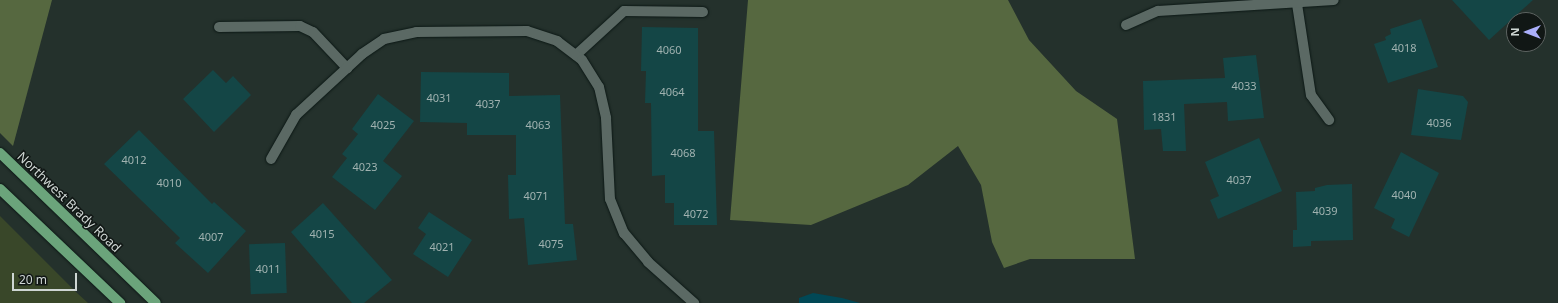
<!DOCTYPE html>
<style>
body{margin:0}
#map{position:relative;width:1558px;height:303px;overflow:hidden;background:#24312c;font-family:"Noto Sans",sans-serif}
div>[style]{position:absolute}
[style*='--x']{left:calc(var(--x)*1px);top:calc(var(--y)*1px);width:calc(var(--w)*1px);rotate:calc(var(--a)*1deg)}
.green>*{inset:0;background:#394729}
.forest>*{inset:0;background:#566840}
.water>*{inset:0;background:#014856}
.building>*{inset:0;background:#144646;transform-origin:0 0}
.roads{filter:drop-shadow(0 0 1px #0c1815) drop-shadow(0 0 1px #0c1815)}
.minor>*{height:10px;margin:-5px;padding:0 5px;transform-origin:5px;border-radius:5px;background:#5b6964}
.major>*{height:10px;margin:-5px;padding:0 5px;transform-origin:5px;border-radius:5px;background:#6ba47b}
span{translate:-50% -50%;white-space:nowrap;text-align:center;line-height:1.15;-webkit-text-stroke:3px #111715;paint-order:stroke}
.number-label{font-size:11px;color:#a0b2b0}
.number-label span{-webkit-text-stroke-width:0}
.street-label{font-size:13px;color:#ced6d3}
.north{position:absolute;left:1506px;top:12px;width:40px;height:40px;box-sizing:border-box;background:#111715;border:1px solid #5d6361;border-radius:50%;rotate:270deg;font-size:11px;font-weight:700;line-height:16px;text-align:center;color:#ced6d3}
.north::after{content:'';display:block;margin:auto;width:14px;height:18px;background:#abaffb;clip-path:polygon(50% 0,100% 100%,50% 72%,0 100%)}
.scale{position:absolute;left:12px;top:273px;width:65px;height:18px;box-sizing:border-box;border:2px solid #ced6d3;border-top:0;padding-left:5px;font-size:12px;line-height:14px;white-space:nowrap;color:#ced6d3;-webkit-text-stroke:3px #111715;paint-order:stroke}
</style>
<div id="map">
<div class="green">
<div style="clip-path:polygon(0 216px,76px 292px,88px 303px,0 303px)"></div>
</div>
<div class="forest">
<div style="clip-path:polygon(0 0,52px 0,13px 146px,0 133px)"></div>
<div style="clip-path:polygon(748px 0,1008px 0,1029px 40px,1076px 91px,1117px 119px,1135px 259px,1030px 259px,1004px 268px,992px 242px,981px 185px,958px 146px,908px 185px,811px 225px,730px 220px)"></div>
</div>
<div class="water">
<div style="clip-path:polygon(813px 293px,842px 298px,860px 303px,799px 303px,799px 298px)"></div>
</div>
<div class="building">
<div style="clip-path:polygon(1452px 0,1533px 0,1489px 40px)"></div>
<div style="clip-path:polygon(1421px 19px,1438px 67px,1388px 83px,1374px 44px,1386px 40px,1385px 37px,1391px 34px,1390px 29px)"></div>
<div style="clip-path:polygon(642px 27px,698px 28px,698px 131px,714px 131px,717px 225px,674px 225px,674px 203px,665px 203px,665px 175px,652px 176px,651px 103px,645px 103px,646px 71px,641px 71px)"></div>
<div style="clip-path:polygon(1256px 55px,1264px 118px,1228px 121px,1227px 102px,1184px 104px,1186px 151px,1163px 151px,1161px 129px,1144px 130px,1143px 81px,1225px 78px,1223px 58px)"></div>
<div style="clip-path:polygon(213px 70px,226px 83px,233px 76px,251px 95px,214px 132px,183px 99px)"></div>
<div style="clip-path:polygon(421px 72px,509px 73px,509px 96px,560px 95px,565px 224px,573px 224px,577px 260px,528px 265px,524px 218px,509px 219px,508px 175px,516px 175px,516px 135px,467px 135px,467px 123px,420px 122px)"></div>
<div style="clip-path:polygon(1418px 89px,1463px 96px,1468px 102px,1461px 140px,1411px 135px)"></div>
<div style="clip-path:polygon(378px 94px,414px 121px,383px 161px,402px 176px,375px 210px,332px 177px,347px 158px,342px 154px,358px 134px,352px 129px)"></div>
<div style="clip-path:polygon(139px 130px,212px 204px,214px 202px,246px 231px,208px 273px,175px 243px,180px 238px,104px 164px)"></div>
<div style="clip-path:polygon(1259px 138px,1282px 191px,1218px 219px,1210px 200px,1219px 196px,1205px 162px)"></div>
<div style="clip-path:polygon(1401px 152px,1439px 173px,1409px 237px,1391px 228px,1395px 219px,1374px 208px)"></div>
<div style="clip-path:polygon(1352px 184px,1353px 240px,1311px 241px,1311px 246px,1293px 247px,1293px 230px,1297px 230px,1296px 192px,1315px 191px,1315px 188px,1327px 185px)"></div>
<div style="clip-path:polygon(323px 203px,392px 280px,364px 303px,352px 303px,291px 232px)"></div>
<div style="clip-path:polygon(429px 212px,472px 240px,448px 277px,413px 254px,426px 234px,418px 228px)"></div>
<div style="left:285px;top:243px;width:50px;height:36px;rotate:88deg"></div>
</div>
<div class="roads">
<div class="minor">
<div style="--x:1297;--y:4;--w:92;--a:81.3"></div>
<div style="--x:1311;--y:95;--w:31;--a:54"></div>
<div style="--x:1126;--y:25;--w:35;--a:-24"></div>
<div style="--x:1158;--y:11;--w:176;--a:-3.6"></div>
<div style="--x:219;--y:27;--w:81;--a:-0.7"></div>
<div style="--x:300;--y:26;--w:14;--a:25"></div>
<div style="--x:313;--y:32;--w:50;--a:46.6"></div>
<div style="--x:576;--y:55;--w:65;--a:-42.5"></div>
<div style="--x:624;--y:11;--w:79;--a:0.7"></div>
<div style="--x:271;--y:159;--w:51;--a:-60.4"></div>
<div style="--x:296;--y:115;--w:90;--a:-42.7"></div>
<div style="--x:362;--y:54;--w:27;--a:-34"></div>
<div style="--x:384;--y:39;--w:33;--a:-12"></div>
<div style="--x:416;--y:32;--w:111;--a:-0.5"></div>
<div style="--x:527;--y:31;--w:32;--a:18"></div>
<div style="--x:557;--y:41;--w:31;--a:37"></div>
<div style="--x:582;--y:60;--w:32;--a:58"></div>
<div style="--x:599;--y:87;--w:32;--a:77"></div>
<div style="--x:606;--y:118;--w:81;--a:87.2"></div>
<div style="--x:610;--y:199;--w:37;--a:68"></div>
<div style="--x:624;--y:233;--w:38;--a:50"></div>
<div style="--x:648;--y:262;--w:62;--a:41.7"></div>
</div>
<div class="major">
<div style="--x:0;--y:153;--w:216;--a:43.9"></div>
<div style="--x:0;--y:189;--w:166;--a:43.5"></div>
</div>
</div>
<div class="number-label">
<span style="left:1404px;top:48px">4018</span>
<span style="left:669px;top:50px">4060</span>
<span style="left:1244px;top:86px">4033</span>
<span style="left:672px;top:92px">4064</span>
<span style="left:439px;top:98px">4031</span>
<span style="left:488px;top:104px">4037</span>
<span style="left:1164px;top:117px">1831</span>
<span style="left:1439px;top:123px">4036</span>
<span style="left:383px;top:125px">4025</span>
<span style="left:538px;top:125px">4063</span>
<span style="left:683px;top:153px">4068</span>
<span style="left:134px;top:160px">4012</span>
<span style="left:365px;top:167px">4023</span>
<span style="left:1239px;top:180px">4037</span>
<span style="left:169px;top:183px">4010</span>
<span style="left:1404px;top:195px">4040</span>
<span style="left:536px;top:196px">4071</span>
<span style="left:1325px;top:211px">4039</span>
<span style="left:696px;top:214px">4072</span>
<span style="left:322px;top:234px">4015</span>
<span style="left:211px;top:237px">4007</span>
<span style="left:551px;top:244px">4075</span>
<span style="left:442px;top:247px">4021</span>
<span style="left:268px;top:269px">4011</span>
</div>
<div class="street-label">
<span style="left:69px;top:202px;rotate:44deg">Northwest Brady Road</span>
</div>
<div class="north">N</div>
<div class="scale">20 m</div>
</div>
